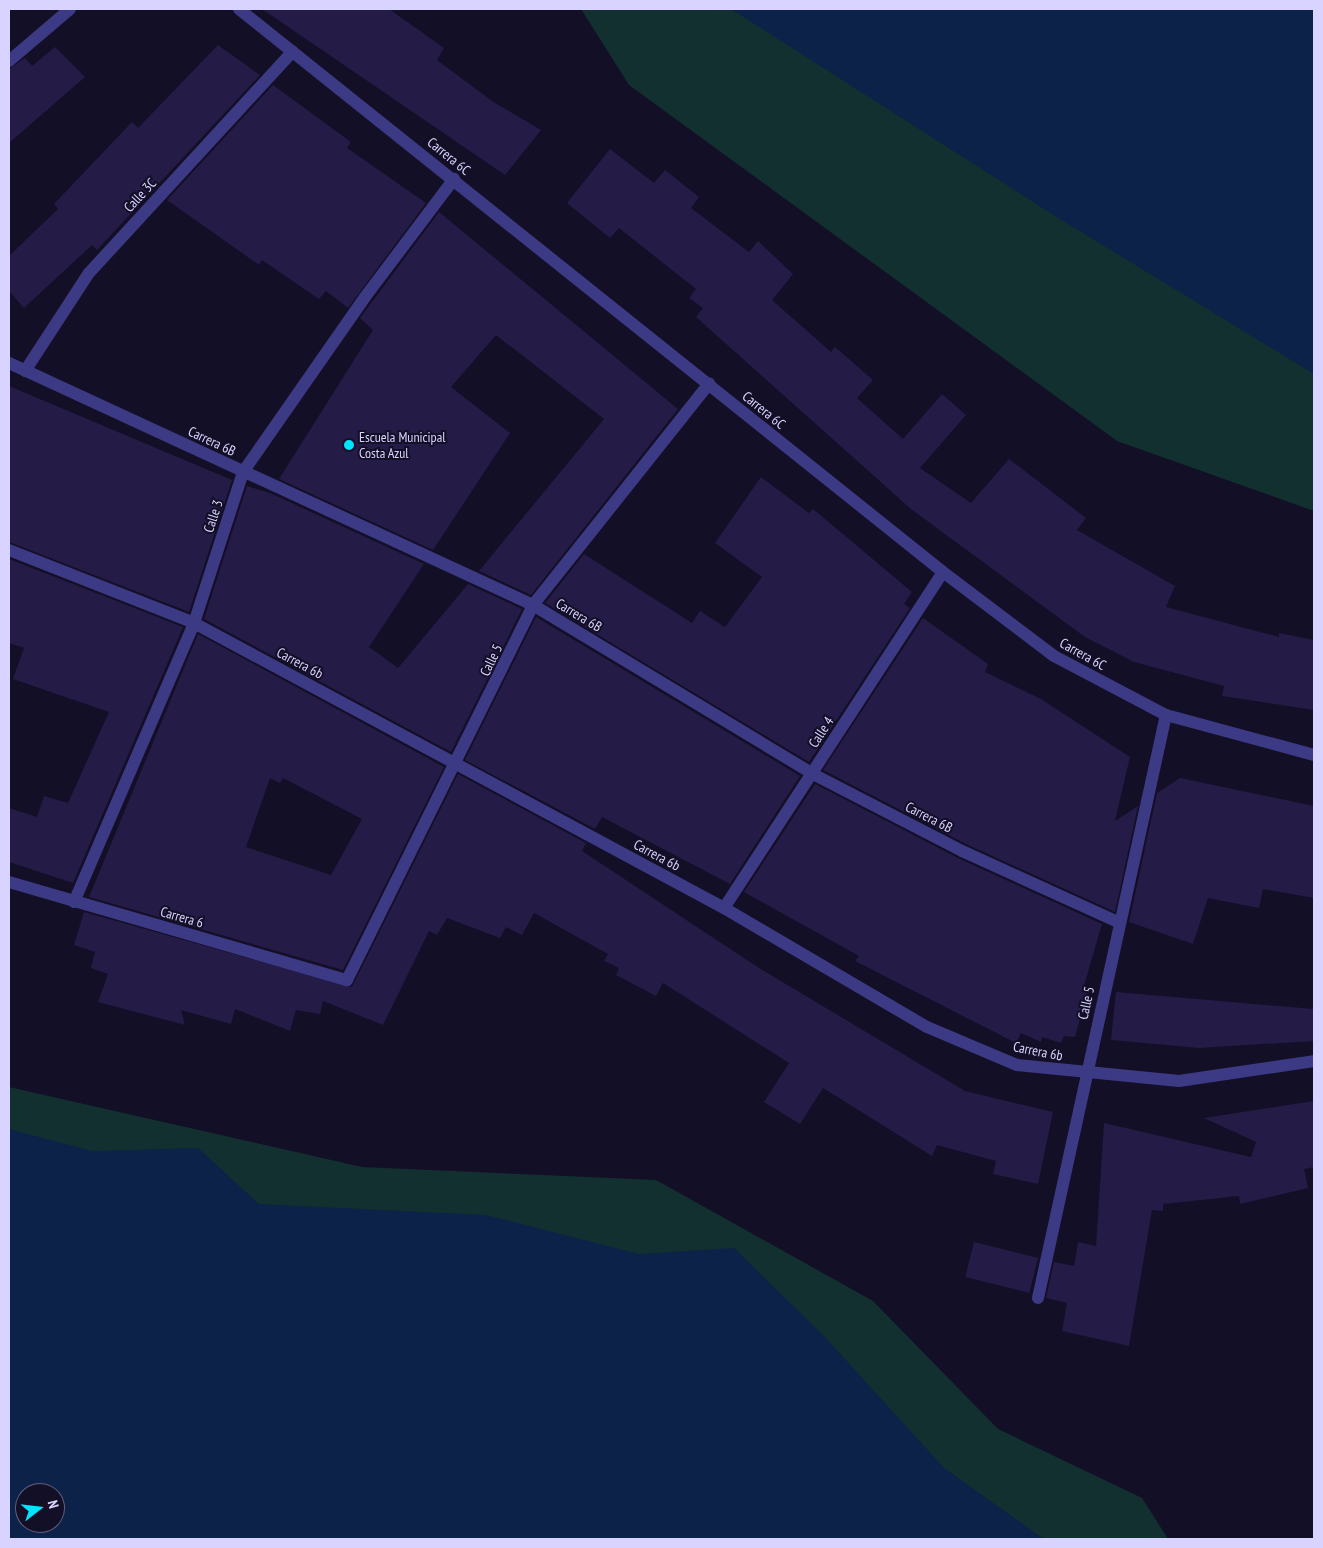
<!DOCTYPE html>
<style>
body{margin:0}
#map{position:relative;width:1323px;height:1548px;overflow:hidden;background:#130f26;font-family:"PT Sans Narrow",sans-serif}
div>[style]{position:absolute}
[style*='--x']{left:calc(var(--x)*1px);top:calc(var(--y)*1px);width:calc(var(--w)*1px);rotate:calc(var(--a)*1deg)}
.green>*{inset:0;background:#12302f}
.water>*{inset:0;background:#0c2248}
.building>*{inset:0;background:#241b47;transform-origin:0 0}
.minor>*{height:12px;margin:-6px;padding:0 6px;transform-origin:6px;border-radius:6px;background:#3d3a85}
.dots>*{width:14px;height:14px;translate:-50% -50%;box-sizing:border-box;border:2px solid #130f26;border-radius:50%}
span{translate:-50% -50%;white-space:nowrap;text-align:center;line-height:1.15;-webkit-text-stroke:4px #130f26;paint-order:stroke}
.street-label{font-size:14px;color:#d9d4ff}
.poi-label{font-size:14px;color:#d9d4ff}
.left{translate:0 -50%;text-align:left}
.frame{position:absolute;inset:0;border:10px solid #d9d4ff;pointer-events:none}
.north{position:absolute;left:15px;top:1483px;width:50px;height:50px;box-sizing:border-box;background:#130f26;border:1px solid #625e7d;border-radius:50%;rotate:74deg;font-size:14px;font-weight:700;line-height:20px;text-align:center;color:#d9d4ff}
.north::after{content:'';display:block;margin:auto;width:18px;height:22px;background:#00e5ff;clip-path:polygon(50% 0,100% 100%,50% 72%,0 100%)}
</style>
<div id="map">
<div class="green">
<div style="clip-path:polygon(581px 9px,1314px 9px,1314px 511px,1117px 441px,629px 85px)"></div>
<div style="clip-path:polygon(evenodd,9px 1087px,362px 1167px,656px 1180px,873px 1301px,998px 1429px,1142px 1498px,1168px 1539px,9px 1539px,9px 1087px,25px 1493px,55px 1493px,55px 1523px,25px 1523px,25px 1493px)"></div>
</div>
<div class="water">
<div style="clip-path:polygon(731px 9px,1314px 9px,1314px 374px,1055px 216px)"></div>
<div style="clip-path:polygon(evenodd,9px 1129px,92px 1151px,198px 1148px,259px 1204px,486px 1215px,639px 1254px,734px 1248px,824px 1336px,944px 1468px,1044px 1539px,9px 1539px,9px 1129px,25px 1493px,55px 1493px,55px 1523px,25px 1523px,25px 1493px)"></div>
</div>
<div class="building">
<div style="clip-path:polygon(262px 9px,389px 9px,444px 48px,437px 60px,492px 101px,541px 130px,505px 175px)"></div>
<div style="clip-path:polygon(218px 45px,260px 75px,97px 250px,92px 245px,24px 308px,9px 291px,9px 256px,58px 209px,54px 204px,132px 122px,138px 128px)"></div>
<div style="clip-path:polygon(55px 47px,85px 77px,9px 143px,9px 69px,25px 58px,32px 66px)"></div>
<div style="clip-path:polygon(273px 85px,351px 142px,347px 148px,426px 203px,348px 308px,326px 291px,319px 299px,262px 260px,259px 265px,167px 200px)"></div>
<div style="clip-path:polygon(610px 149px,654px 183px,665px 170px,699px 197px,691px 208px,749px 252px,758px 241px,793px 274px,772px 300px,831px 352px,835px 347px,873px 380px,857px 398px,903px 439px,942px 394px,966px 415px,920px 468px,971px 503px,1009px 459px,1086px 518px,1077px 530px,1175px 586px,1166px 607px,1279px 637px,1279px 633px,1314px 640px,1314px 710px,1222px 696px,1224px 686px,1134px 662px,1085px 637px,911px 509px,696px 317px,703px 308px,689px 298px,696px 289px,619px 228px,610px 238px,567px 203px)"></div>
<div style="clip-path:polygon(439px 212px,678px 409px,531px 595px,479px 571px,604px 419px,496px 335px,451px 387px,510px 433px,433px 550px,279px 479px,373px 330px,360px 318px)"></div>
<div style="clip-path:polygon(9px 386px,232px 480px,189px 612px,9px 542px)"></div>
<div style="clip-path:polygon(761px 477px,809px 513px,813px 509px,912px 592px,904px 604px,910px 608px,809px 762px,545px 603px,584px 554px,692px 623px,700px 611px,725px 627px,762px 577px,715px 543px)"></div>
<div style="clip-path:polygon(247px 486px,270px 493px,424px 564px,369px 647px,398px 668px,468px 584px,522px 609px,451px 752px,204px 619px)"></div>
<div style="clip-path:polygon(9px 559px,183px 627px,73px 883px,9px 862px,9px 808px,37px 817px,44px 796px,68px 803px,109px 712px,13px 679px,24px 648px,9px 643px)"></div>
<div style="clip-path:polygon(536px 617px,800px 776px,730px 884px,602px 817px,595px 829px,465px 760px)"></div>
<div style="clip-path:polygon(923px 618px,988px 664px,985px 672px,1041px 699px,1130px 757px,1115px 821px,1138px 806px,1115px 912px,966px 844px,823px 770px)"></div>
<div style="clip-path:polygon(evenodd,198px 634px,444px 767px,343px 970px,89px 897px,198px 634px,270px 778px,280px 783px,283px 778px,362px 819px,331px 875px,246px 847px,270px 778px)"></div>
<div style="clip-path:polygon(458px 774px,586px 843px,582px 851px,759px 968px,965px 1091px,1053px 1112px,1038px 1184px,993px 1174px,996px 1161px,937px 1145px,932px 1156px,823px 1088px,800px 1124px,764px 1102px,789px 1063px,663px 983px,656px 996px,616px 975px,619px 968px,604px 961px,608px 954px,534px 913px,522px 935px,506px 927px,500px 938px,447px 918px,437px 935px,429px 931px,383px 1025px,323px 1001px,320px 1014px,296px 1010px,290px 1031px,235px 1009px,231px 1024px,181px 1010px,185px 1025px,98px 1002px,108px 974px,91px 968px,95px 952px,74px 945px,84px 912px,352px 987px)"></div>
<div style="clip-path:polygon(1180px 778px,1314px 806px,1314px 898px,1263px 889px,1259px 908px,1208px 898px,1193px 944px,1129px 922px,1157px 793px)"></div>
<div style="clip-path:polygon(815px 784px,958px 858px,1102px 924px,1083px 989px,1088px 990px,1075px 1037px,1064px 1036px,1061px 1043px,1042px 1037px,1041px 1042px,1021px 1033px,1016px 1043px,855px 961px,859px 956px,744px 892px)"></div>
<div style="clip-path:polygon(1116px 992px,1314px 1009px,1314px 1041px,1199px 1048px,1111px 1040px)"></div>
<div style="clip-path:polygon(1314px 1101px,1314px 1167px,1304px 1169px,1308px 1188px,1240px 1204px,1239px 1196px,1163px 1204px,1163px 1211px,1152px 1210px,1129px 1346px,1062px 1331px,1067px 1303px,1046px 1298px,1054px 1262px,1074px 1266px,1078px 1242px,1096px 1246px,1104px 1123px,1251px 1157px,1256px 1142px,1204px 1118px)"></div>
<div style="left:974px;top:1242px;width:66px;height:36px;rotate:14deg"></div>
</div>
<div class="minor">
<div style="--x:239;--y:9;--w:901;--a:38.65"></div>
<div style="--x:943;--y:572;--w:139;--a:37.1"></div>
<div style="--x:1054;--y:656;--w:127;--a:27.8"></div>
<div style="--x:1166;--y:715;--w:153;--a:15.1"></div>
<div style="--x:9;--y:61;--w:80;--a:-40.4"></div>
<div style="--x:9;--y:363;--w:577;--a:24.79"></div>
<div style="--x:533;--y:605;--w:325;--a:31.1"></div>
<div style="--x:811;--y:773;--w:170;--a:27.3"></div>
<div style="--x:962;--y:851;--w:171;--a:24.5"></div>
<div style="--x:25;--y:371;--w:117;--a:-56.9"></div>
<div style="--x:89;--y:273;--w:301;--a:-47.4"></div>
<div style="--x:9;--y:550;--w:199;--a:21.5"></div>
<div style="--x:194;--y:623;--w:602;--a:28.27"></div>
<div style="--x:724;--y:908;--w:235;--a:30.4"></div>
<div style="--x:927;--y:1027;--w:98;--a:22.9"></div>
<div style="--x:1017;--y:1065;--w:163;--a:5.6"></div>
<div style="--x:1179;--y:1081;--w:136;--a:-8.4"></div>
<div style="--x:9;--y:882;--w:352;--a:16.2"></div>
<div style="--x:347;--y:980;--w:419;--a:-63.6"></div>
<div style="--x:533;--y:605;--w:283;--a:-51.5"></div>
<div style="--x:74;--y:902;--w:304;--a:-66.7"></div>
<div style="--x:194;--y:623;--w:159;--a:-72"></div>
<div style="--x:243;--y:472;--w:213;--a:-55.1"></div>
<div style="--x:365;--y:297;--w:148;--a:-53"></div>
<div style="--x:724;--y:908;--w:401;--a:-56.9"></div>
<div style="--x:1038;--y:1298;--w:597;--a:-77.62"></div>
</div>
<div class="dots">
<div style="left:349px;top:445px;background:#00e5ff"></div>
</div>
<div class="street-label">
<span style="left:449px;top:156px;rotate:39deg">Carrera 6C</span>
<span style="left:140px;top:195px;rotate:-47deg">Calle 3C</span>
<span style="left:764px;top:410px;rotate:39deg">Carrera 6C</span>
<span style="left:212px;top:441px;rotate:25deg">Carrera 6B</span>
<span style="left:213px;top:516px;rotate:-72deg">Calle 3</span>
<span style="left:579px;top:615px;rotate:31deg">Carrera 6B</span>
<span style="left:1083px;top:654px;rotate:29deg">Carrera 6C</span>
<span style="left:491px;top:660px;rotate:-64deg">Calle 5</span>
<span style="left:300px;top:663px;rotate:28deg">Carrera 6b</span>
<span style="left:821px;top:732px;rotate:-57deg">Calle 4</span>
<span style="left:929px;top:817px;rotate:27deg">Carrera 6B</span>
<span style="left:657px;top:855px;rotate:28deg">Carrera 6b</span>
<span style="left:182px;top:917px;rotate:16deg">Carrera 6</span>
<span style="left:1086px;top:1003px;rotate:-78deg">Calle 5</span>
<span style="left:1038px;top:1051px;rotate:11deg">Carrera 6b</span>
</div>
<div class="poi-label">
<span class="left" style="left:359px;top:445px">Escuela Municipal<br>Costa Azul</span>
</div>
<div class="frame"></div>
<div class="north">N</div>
</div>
